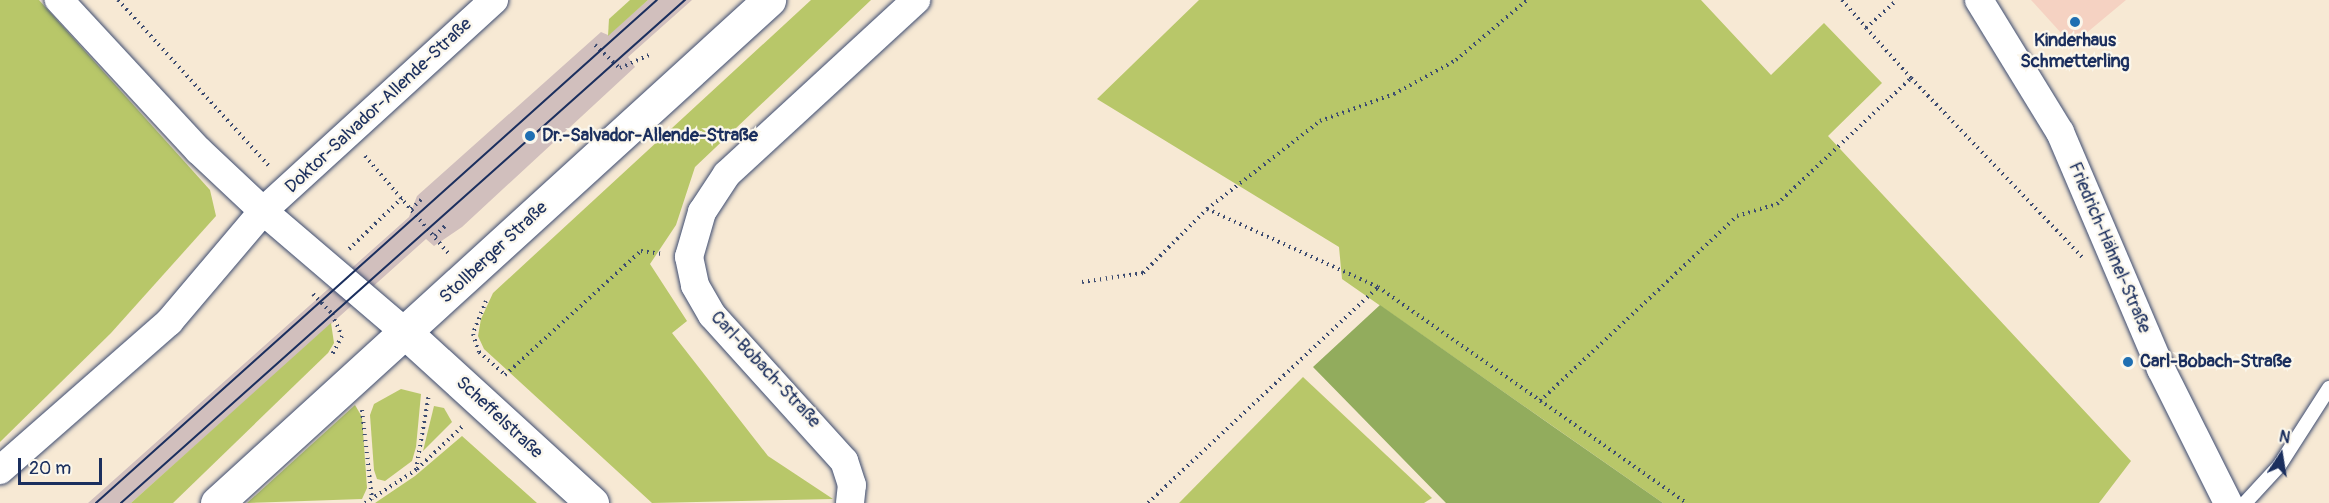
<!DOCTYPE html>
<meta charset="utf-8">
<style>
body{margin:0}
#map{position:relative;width:2329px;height:503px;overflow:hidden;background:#f7e9d4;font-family:Pangolin,sans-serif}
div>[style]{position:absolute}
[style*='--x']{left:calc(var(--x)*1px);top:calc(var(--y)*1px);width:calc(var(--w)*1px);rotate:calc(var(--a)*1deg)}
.built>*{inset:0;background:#f5d2c2}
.industrial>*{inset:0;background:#d1bfbd}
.green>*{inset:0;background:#b8c769}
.forest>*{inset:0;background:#92ac5d}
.path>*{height:4px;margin-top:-2px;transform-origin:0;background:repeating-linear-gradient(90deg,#3c4b70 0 1.5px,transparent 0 6px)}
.roads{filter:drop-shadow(0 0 2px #3c4b70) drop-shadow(0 0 2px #3c4b70)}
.lane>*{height:14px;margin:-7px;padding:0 7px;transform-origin:7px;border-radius:7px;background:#fff}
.street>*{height:28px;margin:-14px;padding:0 14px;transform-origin:14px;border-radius:14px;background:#fff}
.secondary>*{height:33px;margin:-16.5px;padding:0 16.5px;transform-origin:16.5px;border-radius:16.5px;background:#fff}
.tram>*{height:1.5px;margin:-0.75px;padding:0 0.75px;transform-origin:0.75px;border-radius:0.75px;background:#1b2f5e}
.dots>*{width:16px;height:16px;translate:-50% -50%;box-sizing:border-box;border:3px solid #fbf7ec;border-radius:50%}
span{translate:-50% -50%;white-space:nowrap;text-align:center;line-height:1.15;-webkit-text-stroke:4.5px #fbf7ec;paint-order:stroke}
.poi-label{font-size:18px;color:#1b2f5e;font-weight:700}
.left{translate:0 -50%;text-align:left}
.street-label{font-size:18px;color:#1b2f5e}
.north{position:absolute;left:2251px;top:425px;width:60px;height:60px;-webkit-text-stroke:4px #fbf7ec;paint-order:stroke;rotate:12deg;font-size:16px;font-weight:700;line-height:24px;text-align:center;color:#1b2f5e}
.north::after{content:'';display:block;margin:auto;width:21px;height:27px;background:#1b2f5e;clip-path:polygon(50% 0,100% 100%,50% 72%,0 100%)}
.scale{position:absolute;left:18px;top:458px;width:84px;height:27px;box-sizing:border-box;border:3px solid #1b2f5e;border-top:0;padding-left:8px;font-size:18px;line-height:21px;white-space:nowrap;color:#1b2f5e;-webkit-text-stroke:4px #fbf7ec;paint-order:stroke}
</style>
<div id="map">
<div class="built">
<div style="clip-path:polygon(2031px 0,2126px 0,2072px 45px)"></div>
</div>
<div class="industrial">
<div style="clip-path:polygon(648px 0,692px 0,628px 57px,635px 67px,462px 227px,434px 246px,426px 239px,131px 503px,88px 503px,409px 217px,417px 196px,601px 32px,608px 35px)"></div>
</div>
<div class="green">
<div style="clip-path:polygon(0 0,39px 0,210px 190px,216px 216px,111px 333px,0 442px)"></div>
<div style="clip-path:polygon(630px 0,648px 0,608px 36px,609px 19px)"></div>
<div style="clip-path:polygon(811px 0,871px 0,695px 167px,676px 225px,650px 264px,687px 321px,672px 333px,768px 456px,833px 499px,652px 503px,484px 349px,478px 336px,481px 319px,493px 293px)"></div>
<div style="clip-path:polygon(1199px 0,1701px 0,1771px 75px,1824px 23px,1882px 83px,1828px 136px,2131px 461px,2099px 503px,1663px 503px,1342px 279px,1339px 247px,1097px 99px)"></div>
<div style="clip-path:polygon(331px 323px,334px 343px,328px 353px,173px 503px,131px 503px)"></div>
<div style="clip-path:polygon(1303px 377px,1432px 498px,1424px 503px,1179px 503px)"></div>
<div style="clip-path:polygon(401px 389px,421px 394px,416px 447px,412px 461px,385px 481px,377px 479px,374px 470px,370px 415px,374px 404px)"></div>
<div style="clip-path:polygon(355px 405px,362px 417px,367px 488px,362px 499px,247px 503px)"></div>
<div style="clip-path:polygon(434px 406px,444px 408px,452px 422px,423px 451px)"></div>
<div style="clip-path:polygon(462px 436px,537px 503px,375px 503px,415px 476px)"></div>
</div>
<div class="forest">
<div style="clip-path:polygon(1380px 305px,1551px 425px,1663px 503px,1446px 503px,1313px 367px)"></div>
</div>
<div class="path">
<div style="--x:118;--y:0;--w:227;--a:47.7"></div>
<div style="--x:1842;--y:0;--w:37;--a:49"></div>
<div style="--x:595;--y:45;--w:34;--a:43"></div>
<div style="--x:620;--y:68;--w:34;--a:-24"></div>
<div style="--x:1911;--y:78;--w:248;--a:46.3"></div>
<div style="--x:365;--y:156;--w:128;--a:49.4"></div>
<div style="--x:411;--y:209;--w:16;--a:-43"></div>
<div style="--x:1207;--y:209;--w:143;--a:-37.9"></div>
<div style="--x:1320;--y:121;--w:79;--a:-20"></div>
<div style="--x:1394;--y:94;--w:71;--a:-28.7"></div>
<div style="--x:1456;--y:60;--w:93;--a:-40.2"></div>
<div style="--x:435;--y:236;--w:17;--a:-45"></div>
<div style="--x:349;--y:249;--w:74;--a:-43.9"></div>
<div style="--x:1082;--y:282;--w:62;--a:-8.4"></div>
<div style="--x:1143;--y:273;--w:91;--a:-45"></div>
<div style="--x:1207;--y:209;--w:188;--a:24.5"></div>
<div style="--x:1378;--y:287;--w:376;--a:35"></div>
<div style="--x:313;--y:294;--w:28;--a:46"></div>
<div style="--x:332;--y:314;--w:24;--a:66"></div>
<div style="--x:342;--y:336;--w:21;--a:118"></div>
<div style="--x:486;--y:301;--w:35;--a:112"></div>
<div style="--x:473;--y:334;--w:19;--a:72"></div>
<div style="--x:479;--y:352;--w:35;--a:41"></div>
<div style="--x:505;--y:375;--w:184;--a:-42.4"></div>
<div style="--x:641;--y:251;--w:21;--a:8"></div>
<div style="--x:1540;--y:401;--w:270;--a:-43.2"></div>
<div style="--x:1737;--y:216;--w:42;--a:-16.7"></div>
<div style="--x:1777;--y:204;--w:184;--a:-43.2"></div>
<div style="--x:1911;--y:78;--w:67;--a:-132"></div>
<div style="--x:1866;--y:28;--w:42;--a:-42.1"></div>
<div style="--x:362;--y:410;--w:90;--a:83.6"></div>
<div style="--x:417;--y:469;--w:64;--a:-43.1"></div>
<div style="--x:365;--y:503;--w:61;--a:-32.9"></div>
<div style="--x:416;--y:470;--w:77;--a:-80.3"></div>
<div style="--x:1148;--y:503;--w:316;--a:-43.2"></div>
</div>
<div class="roads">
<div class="lane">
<div style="--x:2245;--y:503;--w:50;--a:-47.4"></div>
<div style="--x:2279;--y:466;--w:93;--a:-57.3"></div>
</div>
<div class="street">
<div style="--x:1979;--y:0;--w:155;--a:58.5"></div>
<div style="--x:2060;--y:132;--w:258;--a:66.9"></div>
<div style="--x:2161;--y:369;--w:150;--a:63.4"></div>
<div style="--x:406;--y:333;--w:188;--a:-139.5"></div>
<div style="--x:263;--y:211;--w:313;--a:-42.4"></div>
<div style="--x:0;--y:470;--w:225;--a:-41.2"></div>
<div style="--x:169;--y:322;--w:145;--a:-49.7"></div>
<div style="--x:263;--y:211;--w:89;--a:-136.8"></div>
<div style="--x:198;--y:150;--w:205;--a:-132.8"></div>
<div style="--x:850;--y:503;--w:18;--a:-84"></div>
<div style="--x:852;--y:485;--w:25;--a:-108"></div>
<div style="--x:844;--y:461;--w:197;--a:-132.1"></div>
<div style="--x:712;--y:315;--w:34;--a:-120"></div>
<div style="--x:695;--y:285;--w:29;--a:-102"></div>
<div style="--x:689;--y:257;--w:47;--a:-73.9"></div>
<div style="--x:702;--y:212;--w:45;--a:-56.7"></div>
<div style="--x:727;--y:174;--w:257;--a:-42.6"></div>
</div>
<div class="secondary">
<div style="--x:406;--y:333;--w:252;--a:42.4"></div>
<div style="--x:217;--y:503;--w:747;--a:-42.34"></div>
</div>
</div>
<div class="tram">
<div style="--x:96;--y:503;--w:753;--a:-41.88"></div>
<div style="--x:121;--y:503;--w:756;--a:-41.73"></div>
</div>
<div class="dots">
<div style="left:2075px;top:22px;background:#1f6fb2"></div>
<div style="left:530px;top:136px;background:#1f6fb2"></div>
<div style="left:2128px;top:362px;background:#1f6fb2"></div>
</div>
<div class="poi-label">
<span style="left:2075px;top:52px">Kinderhaus<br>Schmetterling</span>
<span class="left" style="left:542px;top:136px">Dr.-Salvador-Allende-Straße</span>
<span class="left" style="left:2140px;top:362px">Carl-Bobach-Straße</span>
</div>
<div class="street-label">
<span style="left:379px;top:106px;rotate:-43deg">Doktor-Salvador-Allende-Straße</span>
<span style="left:2109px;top:248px;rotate:67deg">Friedrich-Hähnel-Straße</span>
<span style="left:494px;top:253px;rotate:-43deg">Stollberger Straße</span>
<span style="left:765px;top:370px;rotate:47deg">Carl-Bobach-Straße</span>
<span style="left:499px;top:418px;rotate:43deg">Scheffelstraße</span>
</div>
<div class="north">N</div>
<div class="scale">20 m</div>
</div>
